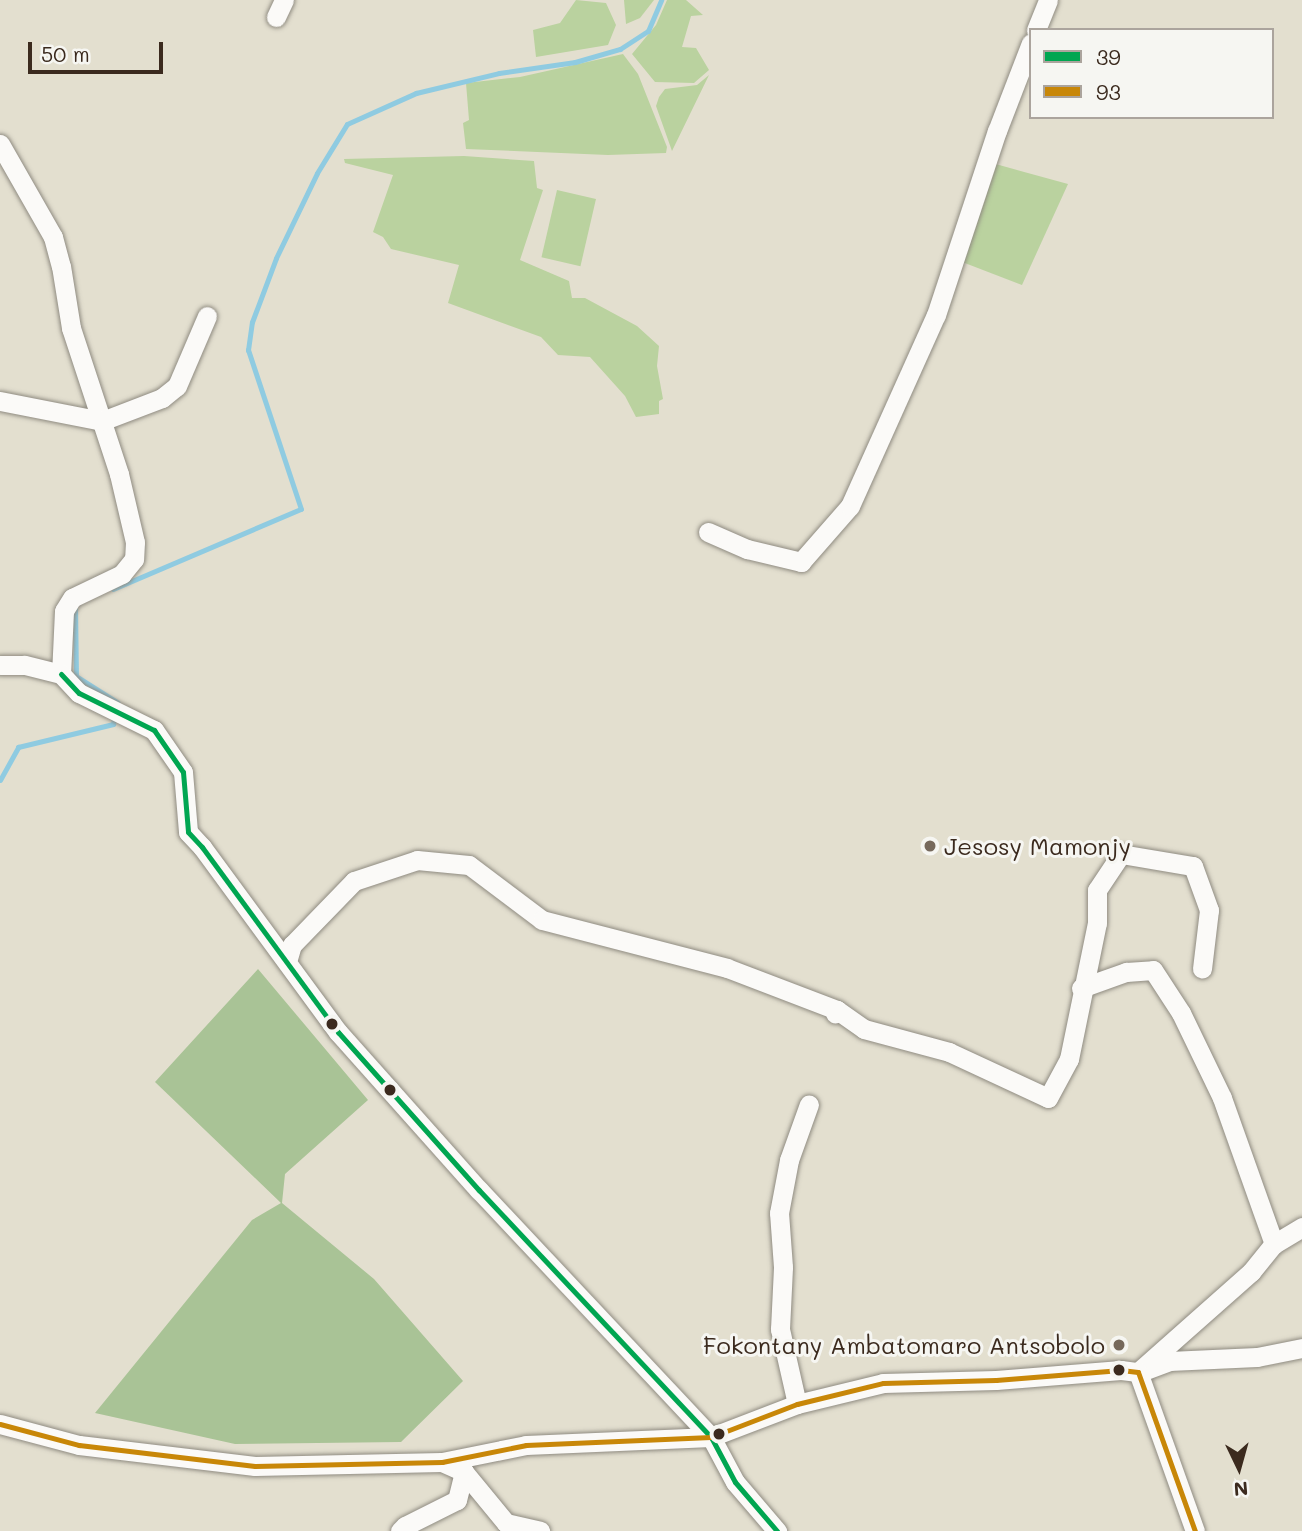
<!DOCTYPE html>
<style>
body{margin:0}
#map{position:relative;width:1302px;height:1531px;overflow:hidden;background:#e3dfcf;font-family:Mali,sans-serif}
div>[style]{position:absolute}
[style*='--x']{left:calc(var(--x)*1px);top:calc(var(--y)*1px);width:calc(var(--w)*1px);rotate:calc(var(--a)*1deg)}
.green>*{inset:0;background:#bad29f;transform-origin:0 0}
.forest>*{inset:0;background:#a9c396}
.stream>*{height:5px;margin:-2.5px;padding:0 2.5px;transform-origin:2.5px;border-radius:2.5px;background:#8fcbe1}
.roads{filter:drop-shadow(0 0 2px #8f8b81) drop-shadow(0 0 2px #8f8b81)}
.minor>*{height:19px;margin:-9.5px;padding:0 9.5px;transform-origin:9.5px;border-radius:9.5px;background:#fbfaf8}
.bus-1>*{height:5px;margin:-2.5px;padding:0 2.5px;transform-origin:2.5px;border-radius:2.5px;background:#00a651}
.bus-2>*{height:5px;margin:-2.5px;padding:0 2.5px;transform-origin:2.5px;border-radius:2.5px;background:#c88708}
.dots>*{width:19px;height:19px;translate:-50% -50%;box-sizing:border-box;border:4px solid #f6f6f2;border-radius:50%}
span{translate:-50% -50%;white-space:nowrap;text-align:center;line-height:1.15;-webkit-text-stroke:6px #f6f6f2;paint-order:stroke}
.poi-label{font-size:24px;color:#3b2a1e}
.left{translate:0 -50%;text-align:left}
.right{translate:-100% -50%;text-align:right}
.legend{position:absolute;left:1029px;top:28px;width:245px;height:91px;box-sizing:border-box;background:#f6f6f2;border:2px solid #aba49d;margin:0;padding:9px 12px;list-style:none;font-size:21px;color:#3b2a1e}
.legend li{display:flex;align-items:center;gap:14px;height:35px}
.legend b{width:35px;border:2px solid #aba49d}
.north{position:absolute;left:1204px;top:1433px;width:70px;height:70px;-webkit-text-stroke:5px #f6f6f2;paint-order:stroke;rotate:175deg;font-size:19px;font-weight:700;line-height:28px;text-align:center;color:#3b2a1e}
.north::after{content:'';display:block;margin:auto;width:24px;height:32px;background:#3b2a1e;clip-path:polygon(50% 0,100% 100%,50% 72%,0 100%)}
.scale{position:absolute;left:28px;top:42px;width:135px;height:32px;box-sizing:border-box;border:4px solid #3b2a1e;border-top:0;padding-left:9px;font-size:21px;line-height:24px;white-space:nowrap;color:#3b2a1e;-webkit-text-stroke:5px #f6f6f2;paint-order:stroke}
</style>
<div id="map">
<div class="green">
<div style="clip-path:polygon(576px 0,606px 3px,616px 25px,608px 45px,536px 57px,533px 30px,560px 23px)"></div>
<div style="clip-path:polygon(624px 0,654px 0,640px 18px,626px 24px)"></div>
<div style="clip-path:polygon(667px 0,686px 0,703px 15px,691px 16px,682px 47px,696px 48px,709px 70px,694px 83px,655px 82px,632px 54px,656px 25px)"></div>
<div style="clip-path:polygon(623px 54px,638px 74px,667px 147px,666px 153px,608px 155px,466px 149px,463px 123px,469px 120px,466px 83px,520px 77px)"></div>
<div style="clip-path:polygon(709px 75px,672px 151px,656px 106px,659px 97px,665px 89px,697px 85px)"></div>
<div style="clip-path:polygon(464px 156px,534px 161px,537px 188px,543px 190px,520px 260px,569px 281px,572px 298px,585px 298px,637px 326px,659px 346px,657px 366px,663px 399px,659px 401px,659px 414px,636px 417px,625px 396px,590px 357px,558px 355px,541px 337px,448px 303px,459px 265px,391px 249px,383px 237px,373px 232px,393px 175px,345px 163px,344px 159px)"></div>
<div style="clip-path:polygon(992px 163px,1068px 184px,1022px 285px,957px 260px)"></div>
<div style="left:557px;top:190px;width:40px;height:69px;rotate:13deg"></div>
</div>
<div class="forest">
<div style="clip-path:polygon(258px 969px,368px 1100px,285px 1174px,282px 1203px,374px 1279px,463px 1381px,401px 1442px,235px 1444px,95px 1413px,252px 1220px,281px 1203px,155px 1082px)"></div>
</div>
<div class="stream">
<div style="--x:113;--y:589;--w:204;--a:-23.1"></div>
<div style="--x:301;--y:509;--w:168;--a:-108.4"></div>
<div style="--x:248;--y:350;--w:28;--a:-82"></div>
<div style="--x:252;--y:322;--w:68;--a:-69.4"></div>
<div style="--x:276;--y:258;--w:94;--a:-64.2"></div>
<div style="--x:317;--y:173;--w:57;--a:-58.5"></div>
<div style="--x:347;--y:124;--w:76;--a:-24.2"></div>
<div style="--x:416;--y:93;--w:85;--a:-13.5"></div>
<div style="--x:499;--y:73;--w:77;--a:-8.2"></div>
<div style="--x:575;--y:62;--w:47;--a:-16.1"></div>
<div style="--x:620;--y:49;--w:33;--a:-33"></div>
<div style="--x:648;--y:31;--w:34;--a:-67"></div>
<div style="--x:75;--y:605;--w:71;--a:89.2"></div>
<div style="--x:76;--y:676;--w:49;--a:32.4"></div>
<div style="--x:0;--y:780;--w:38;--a:-61"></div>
<div style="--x:18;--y:747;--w:98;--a:-13.6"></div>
<div style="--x:113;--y:724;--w:10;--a:-79"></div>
</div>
<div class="roads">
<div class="minor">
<div style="--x:276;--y:17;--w:19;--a:-65"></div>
<div style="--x:1036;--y:30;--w:32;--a:-68"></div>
<div style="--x:0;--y:144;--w:107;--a:60.3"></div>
<div style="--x:53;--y:237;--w:30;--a:75"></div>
<div style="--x:61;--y:266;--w:63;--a:80.8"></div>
<div style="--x:71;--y:328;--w:154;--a:71.8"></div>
<div style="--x:119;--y:474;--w:70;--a:76.8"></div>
<div style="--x:135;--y:542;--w:17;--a:93"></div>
<div style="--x:134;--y:559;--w:19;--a:129"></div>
<div style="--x:122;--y:574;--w:55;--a:154.4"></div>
<div style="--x:72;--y:598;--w:15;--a:122"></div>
<div style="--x:64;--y:611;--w:63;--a:92.7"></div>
<div style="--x:61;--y:674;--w:38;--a:-166"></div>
<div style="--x:24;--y:665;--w:24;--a:180"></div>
<div style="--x:0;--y:401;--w:104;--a:11.1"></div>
<div style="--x:102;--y:421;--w:64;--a:-21"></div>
<div style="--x:162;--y:398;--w:19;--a:-39"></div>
<div style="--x:177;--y:386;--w:76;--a:-66.8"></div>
<div style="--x:708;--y:532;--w:43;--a:23.6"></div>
<div style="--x:747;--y:549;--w:56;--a:13.5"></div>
<div style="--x:801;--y:562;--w:74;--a:-48.8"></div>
<div style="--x:850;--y:506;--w:209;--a:-65.8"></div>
<div style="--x:936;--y:315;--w:194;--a:-71.7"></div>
<div style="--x:997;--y:131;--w:94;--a:-68.9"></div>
<div style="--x:61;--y:674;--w:26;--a:47"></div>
<div style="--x:79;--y:693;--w:84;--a:26.3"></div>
<div style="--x:154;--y:730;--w:51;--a:55.4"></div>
<div style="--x:183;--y:772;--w:60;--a:85.2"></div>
<div style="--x:188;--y:832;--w:21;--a:47"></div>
<div style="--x:202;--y:847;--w:230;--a:53.7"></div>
<div style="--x:338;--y:1032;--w:212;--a:48.3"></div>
<div style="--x:479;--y:1190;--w:339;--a:46.8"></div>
<div style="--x:711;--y:1437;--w:51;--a:61.9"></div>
<div style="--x:735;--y:1482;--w:65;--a:49.4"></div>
<div style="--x:287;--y:962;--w:18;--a:-74"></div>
<div style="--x:292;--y:945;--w:89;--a:-45.9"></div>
<div style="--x:354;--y:881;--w:66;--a:-18.4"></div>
<div style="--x:417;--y:860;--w:52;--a:5.5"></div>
<div style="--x:469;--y:865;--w:91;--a:37"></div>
<div style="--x:542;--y:920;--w:191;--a:14.5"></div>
<div style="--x:727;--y:968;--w:118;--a:20.9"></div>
<div style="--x:837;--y:1010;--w:4;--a:117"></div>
<div style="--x:1081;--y:988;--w:48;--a:-19.6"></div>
<div style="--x:1126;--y:972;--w:27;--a:-4"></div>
<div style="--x:1153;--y:970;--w:51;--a:56.9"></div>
<div style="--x:1181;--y:1013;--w:94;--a:64.2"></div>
<div style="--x:1222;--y:1098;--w:155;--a:70.4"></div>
<div style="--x:837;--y:1010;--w:33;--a:35"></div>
<div style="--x:864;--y:1029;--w:88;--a:15.1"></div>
<div style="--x:949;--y:1052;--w:109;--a:24.9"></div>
<div style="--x:1048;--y:1098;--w:44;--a:-61.7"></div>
<div style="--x:1069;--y:1059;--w:139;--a:-78.4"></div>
<div style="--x:1097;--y:923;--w:33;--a:-90"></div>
<div style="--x:1097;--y:890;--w:43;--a:-56.3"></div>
<div style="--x:1121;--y:854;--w:73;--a:9.5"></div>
<div style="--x:1193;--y:866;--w:47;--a:70"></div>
<div style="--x:1209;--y:910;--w:59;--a:96.8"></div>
<div style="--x:1146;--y:1370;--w:25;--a:-21"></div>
<div style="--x:1169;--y:1361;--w:88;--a:-2.6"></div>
<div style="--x:1257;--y:1357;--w:46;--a:-11.3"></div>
<div style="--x:1138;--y:1372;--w:151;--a:-41.5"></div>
<div style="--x:1251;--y:1272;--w:36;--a:-51"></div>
<div style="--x:1274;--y:1244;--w:33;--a:-31"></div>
<div style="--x:797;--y:1404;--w:77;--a:-102.8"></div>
<div style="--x:780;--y:1329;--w:62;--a:-87.2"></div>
<div style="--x:783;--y:1267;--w:54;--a:-94.2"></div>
<div style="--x:779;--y:1213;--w:54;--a:-79.3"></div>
<div style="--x:789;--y:1160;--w:59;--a:-70.3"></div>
<div style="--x:0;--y:1424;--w:82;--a:14.9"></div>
<div style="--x:79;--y:1445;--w:177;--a:6.8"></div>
<div style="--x:255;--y:1466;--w:187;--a:-1.2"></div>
<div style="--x:442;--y:1462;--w:86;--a:-11.4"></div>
<div style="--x:526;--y:1445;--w:185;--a:-2.5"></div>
<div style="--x:711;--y:1437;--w:92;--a:-21"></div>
<div style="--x:797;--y:1404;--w:89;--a:-13.7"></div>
<div style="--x:883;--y:1383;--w:113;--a:-1.5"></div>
<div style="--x:996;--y:1380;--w:125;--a:-4.6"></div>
<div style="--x:1121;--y:1370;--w:17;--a:7"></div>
<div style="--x:1138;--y:1372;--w:169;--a:70.3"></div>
<div style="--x:442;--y:1462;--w:24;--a:24"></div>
<div style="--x:464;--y:1472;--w:66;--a:50.5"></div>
<div style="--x:506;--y:1523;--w:35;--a:13"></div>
<div style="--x:400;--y:1531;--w:7;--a:-45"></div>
<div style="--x:405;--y:1526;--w:58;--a:-26.6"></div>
<div style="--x:457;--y:1500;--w:29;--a:-76"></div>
</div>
</div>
<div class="bus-1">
<div style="--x:61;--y:674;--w:26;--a:47"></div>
<div style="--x:79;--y:693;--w:84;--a:26.3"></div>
<div style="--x:154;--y:730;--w:51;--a:55.4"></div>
<div style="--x:183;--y:772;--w:60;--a:85.2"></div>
<div style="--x:188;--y:832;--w:21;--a:47"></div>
<div style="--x:202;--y:847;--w:230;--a:53.7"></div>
<div style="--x:338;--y:1032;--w:212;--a:48.3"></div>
<div style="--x:479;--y:1190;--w:339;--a:46.8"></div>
<div style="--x:711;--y:1437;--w:51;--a:61.9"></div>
<div style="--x:735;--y:1482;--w:65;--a:49.4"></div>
</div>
<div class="bus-2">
<div style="--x:0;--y:1424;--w:82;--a:14.9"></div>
<div style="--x:79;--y:1445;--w:177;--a:6.8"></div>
<div style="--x:255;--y:1466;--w:187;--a:-1.2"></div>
<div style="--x:442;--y:1462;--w:86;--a:-11.4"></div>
<div style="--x:526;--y:1445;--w:185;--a:-2.5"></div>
<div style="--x:711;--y:1437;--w:92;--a:-21"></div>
<div style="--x:797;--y:1404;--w:89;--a:-13.7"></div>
<div style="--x:883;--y:1383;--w:113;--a:-1.5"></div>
<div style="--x:996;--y:1380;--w:125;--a:-4.6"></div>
<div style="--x:1121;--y:1370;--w:17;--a:7"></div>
<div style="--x:1138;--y:1372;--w:169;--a:70.3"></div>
</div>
<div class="dots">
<div style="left:930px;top:846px;background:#76695c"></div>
<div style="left:332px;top:1024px;background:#3b2a1e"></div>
<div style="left:390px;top:1090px;background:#3b2a1e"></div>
<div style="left:1119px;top:1345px;background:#76695c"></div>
<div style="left:1119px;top:1370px;background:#3b2a1e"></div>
<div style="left:719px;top:1434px;background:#3b2a1e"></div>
</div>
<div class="poi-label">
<span class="left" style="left:944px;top:846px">Jesosy Mamonjy</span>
<span class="right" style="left:1105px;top:1345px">Fokontany Ambatomaro Antsobolo</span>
</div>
<ul class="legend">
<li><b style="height:9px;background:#00a651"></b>39</li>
<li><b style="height:9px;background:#c88708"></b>93</li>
</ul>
<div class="north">N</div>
<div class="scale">50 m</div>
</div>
